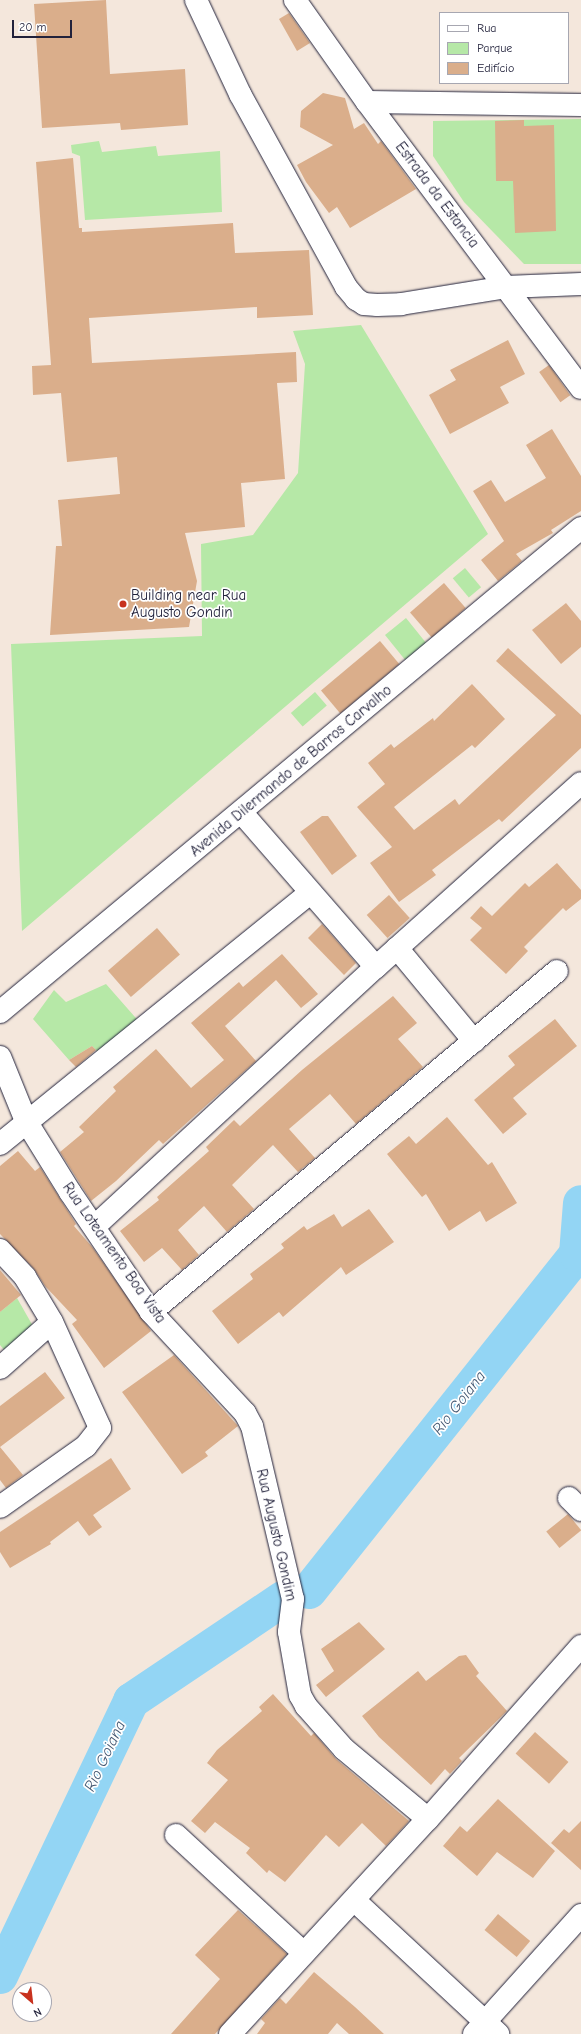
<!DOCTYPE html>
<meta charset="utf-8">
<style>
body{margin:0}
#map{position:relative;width:581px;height:2034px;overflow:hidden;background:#f4e7dc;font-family:"Comic Neue",sans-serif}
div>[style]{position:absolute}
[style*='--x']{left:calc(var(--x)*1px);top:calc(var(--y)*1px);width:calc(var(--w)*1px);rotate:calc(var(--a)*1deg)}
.green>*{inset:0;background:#b6e8a7;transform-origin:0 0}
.river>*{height:36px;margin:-18px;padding:0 18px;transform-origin:18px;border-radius:18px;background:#93d5f4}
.building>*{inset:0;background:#daae8b;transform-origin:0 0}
.roads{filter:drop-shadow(0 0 1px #22223b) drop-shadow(0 0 1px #22223b)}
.minor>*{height:22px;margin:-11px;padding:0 11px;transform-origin:11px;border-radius:11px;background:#fff}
.dots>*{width:11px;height:11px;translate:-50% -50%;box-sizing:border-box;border:2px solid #fff;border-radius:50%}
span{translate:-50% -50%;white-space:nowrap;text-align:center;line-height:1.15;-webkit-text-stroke:3.5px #fff;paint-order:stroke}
.street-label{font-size:15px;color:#22223b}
.poi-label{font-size:15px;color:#22223b}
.left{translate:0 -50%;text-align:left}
.water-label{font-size:16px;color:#445872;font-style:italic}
.legend{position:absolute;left:439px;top:12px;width:130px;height:72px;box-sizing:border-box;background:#fff;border:1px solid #a7a7b1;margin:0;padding:5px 7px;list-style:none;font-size:12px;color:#22223b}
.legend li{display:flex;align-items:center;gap:8px;height:20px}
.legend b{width:20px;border:1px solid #a7a7b1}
.north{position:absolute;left:12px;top:1982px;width:40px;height:40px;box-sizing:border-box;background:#fff;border:1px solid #a7a7b1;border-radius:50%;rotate:152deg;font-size:11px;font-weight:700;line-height:16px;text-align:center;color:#22223b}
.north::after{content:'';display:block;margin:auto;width:14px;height:18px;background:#c8321e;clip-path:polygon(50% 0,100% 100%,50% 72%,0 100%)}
.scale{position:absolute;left:12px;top:20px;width:60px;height:18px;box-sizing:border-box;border:2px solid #22223b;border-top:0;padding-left:5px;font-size:12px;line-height:14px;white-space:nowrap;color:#22223b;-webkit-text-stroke:3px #fff;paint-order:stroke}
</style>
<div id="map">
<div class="green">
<div style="clip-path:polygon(581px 119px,581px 264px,524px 264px,464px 202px,433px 156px,433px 121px)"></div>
<div style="clip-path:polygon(99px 141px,102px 152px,156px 146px,158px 156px,220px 151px,222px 212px,85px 220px,80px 156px,72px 153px,71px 145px)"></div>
<div style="clip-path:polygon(361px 325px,488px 534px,22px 931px,11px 644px,202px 636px,201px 544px,253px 535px,298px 473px,305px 364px,293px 331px)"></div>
<div style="left:465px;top:568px;width:25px;height:16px;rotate:50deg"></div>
<div style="left:406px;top:618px;width:33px;height:27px;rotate:51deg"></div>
<div style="left:315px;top:692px;width:18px;height:32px;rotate:49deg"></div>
<div style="clip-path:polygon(106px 984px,142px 1025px,103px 1057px,92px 1046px,69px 1060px,33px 1019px,54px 990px,66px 1002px)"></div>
<div style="clip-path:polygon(17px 1298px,38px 1335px,11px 1358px,0 1345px,0 1312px)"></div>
</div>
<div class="river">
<div style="--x:309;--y:1591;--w:431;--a:-51.5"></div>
<div style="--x:577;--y:1254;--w:51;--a:-85.5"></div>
<div style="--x:0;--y:1976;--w:305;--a:-64.5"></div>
<div style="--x:131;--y:1701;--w:183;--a:-33.9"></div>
</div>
<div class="building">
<div style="clip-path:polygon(106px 0,110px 74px,185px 69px,188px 125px,121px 130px,120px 123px,42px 128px,34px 4px)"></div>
<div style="clip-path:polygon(289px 13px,310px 43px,297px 51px,279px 19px)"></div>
<div style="clip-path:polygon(323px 93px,345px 98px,354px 129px,364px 123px,378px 144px,381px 141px,416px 189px,350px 228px,337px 207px,329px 213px,306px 182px,297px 165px,333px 145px,300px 127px,301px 111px)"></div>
<div style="clip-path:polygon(524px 120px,524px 126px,554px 125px,556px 231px,515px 233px,513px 181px,496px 181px,495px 121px)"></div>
<div style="clip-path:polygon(73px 158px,79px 228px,82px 228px,82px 232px,233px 223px,235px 253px,309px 250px,313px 315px,257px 318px,257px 307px,89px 318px,92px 363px,296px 352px,297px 382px,277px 383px,285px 479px,241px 483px,245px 527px,185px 533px,197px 581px,189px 627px,50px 635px,56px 546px,62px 546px,58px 500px,120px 494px,117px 457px,67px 462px,61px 393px,33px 395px,32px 366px,51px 365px,36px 162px)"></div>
<div style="clip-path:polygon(508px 340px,525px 374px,500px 387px,509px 403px,450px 434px,429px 395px,456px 380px,450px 370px)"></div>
<div style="left:549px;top:365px;width:37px;height:12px;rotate:55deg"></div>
<div style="clip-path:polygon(552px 429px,581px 476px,581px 511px,551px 530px,553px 533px,516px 554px,522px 561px,498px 581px,481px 560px,504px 541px,473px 491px,491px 480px,505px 502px,546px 478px,526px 445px)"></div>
<div style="left:444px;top:583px;width:33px;height:45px;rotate:49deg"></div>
<div style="clip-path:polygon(566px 603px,581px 621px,581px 647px,561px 664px,532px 630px)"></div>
<div style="left:380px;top:641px;width:30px;height:77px;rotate:50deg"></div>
<div style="clip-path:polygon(508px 648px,581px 715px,581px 748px,502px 822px,499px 819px,432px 870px,436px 875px,399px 902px,370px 863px,392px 847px,357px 807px,385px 784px,368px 763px,391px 744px,394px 748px,433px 718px,434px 721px,472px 684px,505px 719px,475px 748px,472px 745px,394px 807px,414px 830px,455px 799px,459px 805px,556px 715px,496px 661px)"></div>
<div style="clip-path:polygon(322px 816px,328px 816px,357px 856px,332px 875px,300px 832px)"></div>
<div style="clip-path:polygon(557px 863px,581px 890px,581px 899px,566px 911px,563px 908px,524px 947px,528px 951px,506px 974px,470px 940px,482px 928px,470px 918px,481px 906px,492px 916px,525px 883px,529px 887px)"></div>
<div style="left:389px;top:895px;width:31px;height:30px;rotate:48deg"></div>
<div style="clip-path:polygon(322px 924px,356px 963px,344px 975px,308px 938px)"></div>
<div style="left:157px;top:928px;width:35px;height:65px;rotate:49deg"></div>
<div style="clip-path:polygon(282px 954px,318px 994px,301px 1008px,276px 980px,225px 1026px,256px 1061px,163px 1144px,159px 1140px,116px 1181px,91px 1201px,60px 1152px,84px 1132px,79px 1127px,116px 1091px,113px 1087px,156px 1049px,191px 1088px,224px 1060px,191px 1023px,239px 982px,243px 987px)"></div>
<div style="clip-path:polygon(393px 996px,417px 1023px,398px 1039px,423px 1067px,356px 1124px,330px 1094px,289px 1129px,315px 1158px,298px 1172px,273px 1145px,232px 1185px,254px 1209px,227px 1232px,204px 1206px,178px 1230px,199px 1255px,182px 1270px,162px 1248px,144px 1262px,120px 1231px,159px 1200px,157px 1197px,209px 1151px,206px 1147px,234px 1120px,240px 1126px,302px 1070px)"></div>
<div style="clip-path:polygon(555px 1019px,577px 1046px,513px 1098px,527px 1114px,503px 1134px,474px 1100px,515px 1065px,508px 1056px)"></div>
<div style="clip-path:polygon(92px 1046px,96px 1050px,76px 1067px,69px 1060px)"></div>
<div style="clip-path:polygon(447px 1117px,488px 1165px,492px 1162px,517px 1203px,486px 1222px,480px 1211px,449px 1231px,426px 1194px,422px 1197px,387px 1154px,409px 1136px,416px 1144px)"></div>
<div style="clip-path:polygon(18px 1151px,35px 1171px,40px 1167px,76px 1224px,74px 1226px,93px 1248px,151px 1331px,104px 1368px,72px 1324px,77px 1320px,45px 1286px,34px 1269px,0 1234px,0 1166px)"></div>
<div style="clip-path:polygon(369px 1209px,394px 1242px,346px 1275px,341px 1267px,283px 1317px,279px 1312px,238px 1344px,212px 1311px,253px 1279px,250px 1274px,284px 1248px,281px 1244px,304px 1226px,307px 1230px,334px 1214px,342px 1227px)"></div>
<div style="clip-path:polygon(0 1270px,21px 1295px,0 1312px)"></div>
<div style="clip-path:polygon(174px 1355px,238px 1426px,205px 1452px,208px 1456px,182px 1474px,122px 1392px)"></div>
<div style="clip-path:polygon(45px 1372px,65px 1398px,0 1447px,23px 1475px,6px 1488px,0 1480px,0 1406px)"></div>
<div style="clip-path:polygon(111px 1458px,131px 1489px,93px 1515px,102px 1527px,89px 1536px,78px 1521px,50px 1542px,51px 1544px,10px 1568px,0 1552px,0 1532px)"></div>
<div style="left:568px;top:1514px;width:21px;height:28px;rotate:51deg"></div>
<div style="clip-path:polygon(359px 1622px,385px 1649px,326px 1697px,316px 1685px,334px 1671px,321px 1649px)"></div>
<div style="clip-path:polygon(466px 1655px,479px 1673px,476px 1676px,507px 1711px,459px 1758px,462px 1761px,450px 1774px,445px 1769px,431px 1785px,379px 1737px,362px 1716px,418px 1671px,426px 1681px,459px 1656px)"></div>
<div style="clip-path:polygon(273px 1694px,311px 1736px,314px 1733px,336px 1759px,409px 1821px,386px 1846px,362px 1823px,339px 1847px,326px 1835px,285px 1882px,269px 1870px,267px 1873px,246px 1853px,250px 1848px,215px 1822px,205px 1833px,191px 1821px,228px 1780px,207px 1763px,217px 1750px,262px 1711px,259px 1707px)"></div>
<div style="left:535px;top:1732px;width:45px;height:29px;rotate:42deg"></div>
<div style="clip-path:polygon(498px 1799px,555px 1851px,533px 1878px,497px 1852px,477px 1876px,443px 1846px,460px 1826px,467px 1832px)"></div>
<div style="clip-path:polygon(581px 1821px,581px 1870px,551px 1843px,564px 1829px,569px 1833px)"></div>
<div style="clip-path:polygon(238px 1910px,287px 1954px,215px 2034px,171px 2034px,220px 1979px,195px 1955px)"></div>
<div style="left:498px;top:1914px;width:42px;height:21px;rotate:40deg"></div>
<div style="clip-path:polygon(314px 1972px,355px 2007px,384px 2034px,349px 2034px,337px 2023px,328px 2034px,257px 2034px,265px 2023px,261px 2019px,280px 1998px,286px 2004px)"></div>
</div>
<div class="roads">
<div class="minor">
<div style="--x:196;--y:0;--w:104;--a:64.9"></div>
<div style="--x:240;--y:94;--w:220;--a:61.2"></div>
<div style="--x:346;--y:287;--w:16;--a:50"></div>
<div style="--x:356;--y:299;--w:9;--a:32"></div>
<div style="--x:364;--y:304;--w:13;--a:4"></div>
<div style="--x:377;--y:305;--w:24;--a:-2"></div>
<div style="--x:401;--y:304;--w:106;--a:-9.2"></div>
<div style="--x:506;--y:287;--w:75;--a:-2.3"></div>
<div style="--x:295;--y:0;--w:125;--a:54.8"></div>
<div style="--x:367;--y:102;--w:357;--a:53.2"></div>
<div style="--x:367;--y:102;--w:214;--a:0.8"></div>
<div style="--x:242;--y:813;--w:204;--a:49"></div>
<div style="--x:397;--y:948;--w:121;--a:50.4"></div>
<div style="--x:0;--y:1012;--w:756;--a:-39.8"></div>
<div style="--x:0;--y:1057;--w:69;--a:67.9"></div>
<div style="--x:26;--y:1121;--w:84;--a:58.2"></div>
<div style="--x:70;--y:1192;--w:145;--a:56"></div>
<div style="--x:151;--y:1312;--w:138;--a:47.1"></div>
<div style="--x:245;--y:1413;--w:15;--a:62"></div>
<div style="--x:252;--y:1426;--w:178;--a:76.7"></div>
<div style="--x:293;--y:1599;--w:33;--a:97"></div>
<div style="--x:289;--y:1632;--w:64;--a:80.1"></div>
<div style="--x:300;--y:1695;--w:13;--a:61"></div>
<div style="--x:306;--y:1706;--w:57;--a:48.5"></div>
<div style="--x:344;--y:1749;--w:109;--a:39.8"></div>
<div style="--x:0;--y:1144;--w:399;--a:-39"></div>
<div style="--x:95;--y:1226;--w:382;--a:-42.7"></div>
<div style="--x:376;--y:967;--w:275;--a:-41.9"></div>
<div style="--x:0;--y:1250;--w:37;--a:47"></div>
<div style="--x:25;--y:1277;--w:52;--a:59"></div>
<div style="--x:52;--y:1322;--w:116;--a:65.6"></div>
<div style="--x:100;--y:1428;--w:23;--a:128"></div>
<div style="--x:86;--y:1446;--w:105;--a:144.7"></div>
<div style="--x:151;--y:1312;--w:530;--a:-40.03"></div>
<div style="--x:0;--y:1368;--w:69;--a:-41.5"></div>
<div style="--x:569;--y:1498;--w:17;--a:45"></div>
<div style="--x:176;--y:1835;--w:174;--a:42.7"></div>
<div style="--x:354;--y:1900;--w:197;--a:42.9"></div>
<div style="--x:230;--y:2034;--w:292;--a:-47.4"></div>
<div style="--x:428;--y:1819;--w:231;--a:-48.5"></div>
<div style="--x:474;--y:2034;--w:160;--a:-48"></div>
</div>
</div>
<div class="dots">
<div style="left:123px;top:604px;background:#c8321e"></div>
</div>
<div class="street-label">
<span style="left:437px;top:195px;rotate:53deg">Estrada da Estancia</span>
<span style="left:291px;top:771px;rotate:-40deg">Avenida Dilermando de Barros Carvalho</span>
<span style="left:114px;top:1253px;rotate:55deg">Rua Loteamento Boa Vista</span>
<span style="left:276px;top:1535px;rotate:77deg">Rua Augusto Gondim</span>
</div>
<div class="poi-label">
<span class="left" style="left:131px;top:604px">Building near Rua<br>Augusto Gondin</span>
</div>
<div class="water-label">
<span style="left:459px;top:1403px;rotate:-52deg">Rio Goiana</span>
<span style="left:105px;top:1756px;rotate:-65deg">Rio Goiana</span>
</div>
<ul class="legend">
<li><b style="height:5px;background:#fff"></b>Rua</li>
<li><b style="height:11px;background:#b6e8a7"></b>Parque</li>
<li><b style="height:11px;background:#daae8b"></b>Edifício</li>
</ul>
<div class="north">N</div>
<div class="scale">20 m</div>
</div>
